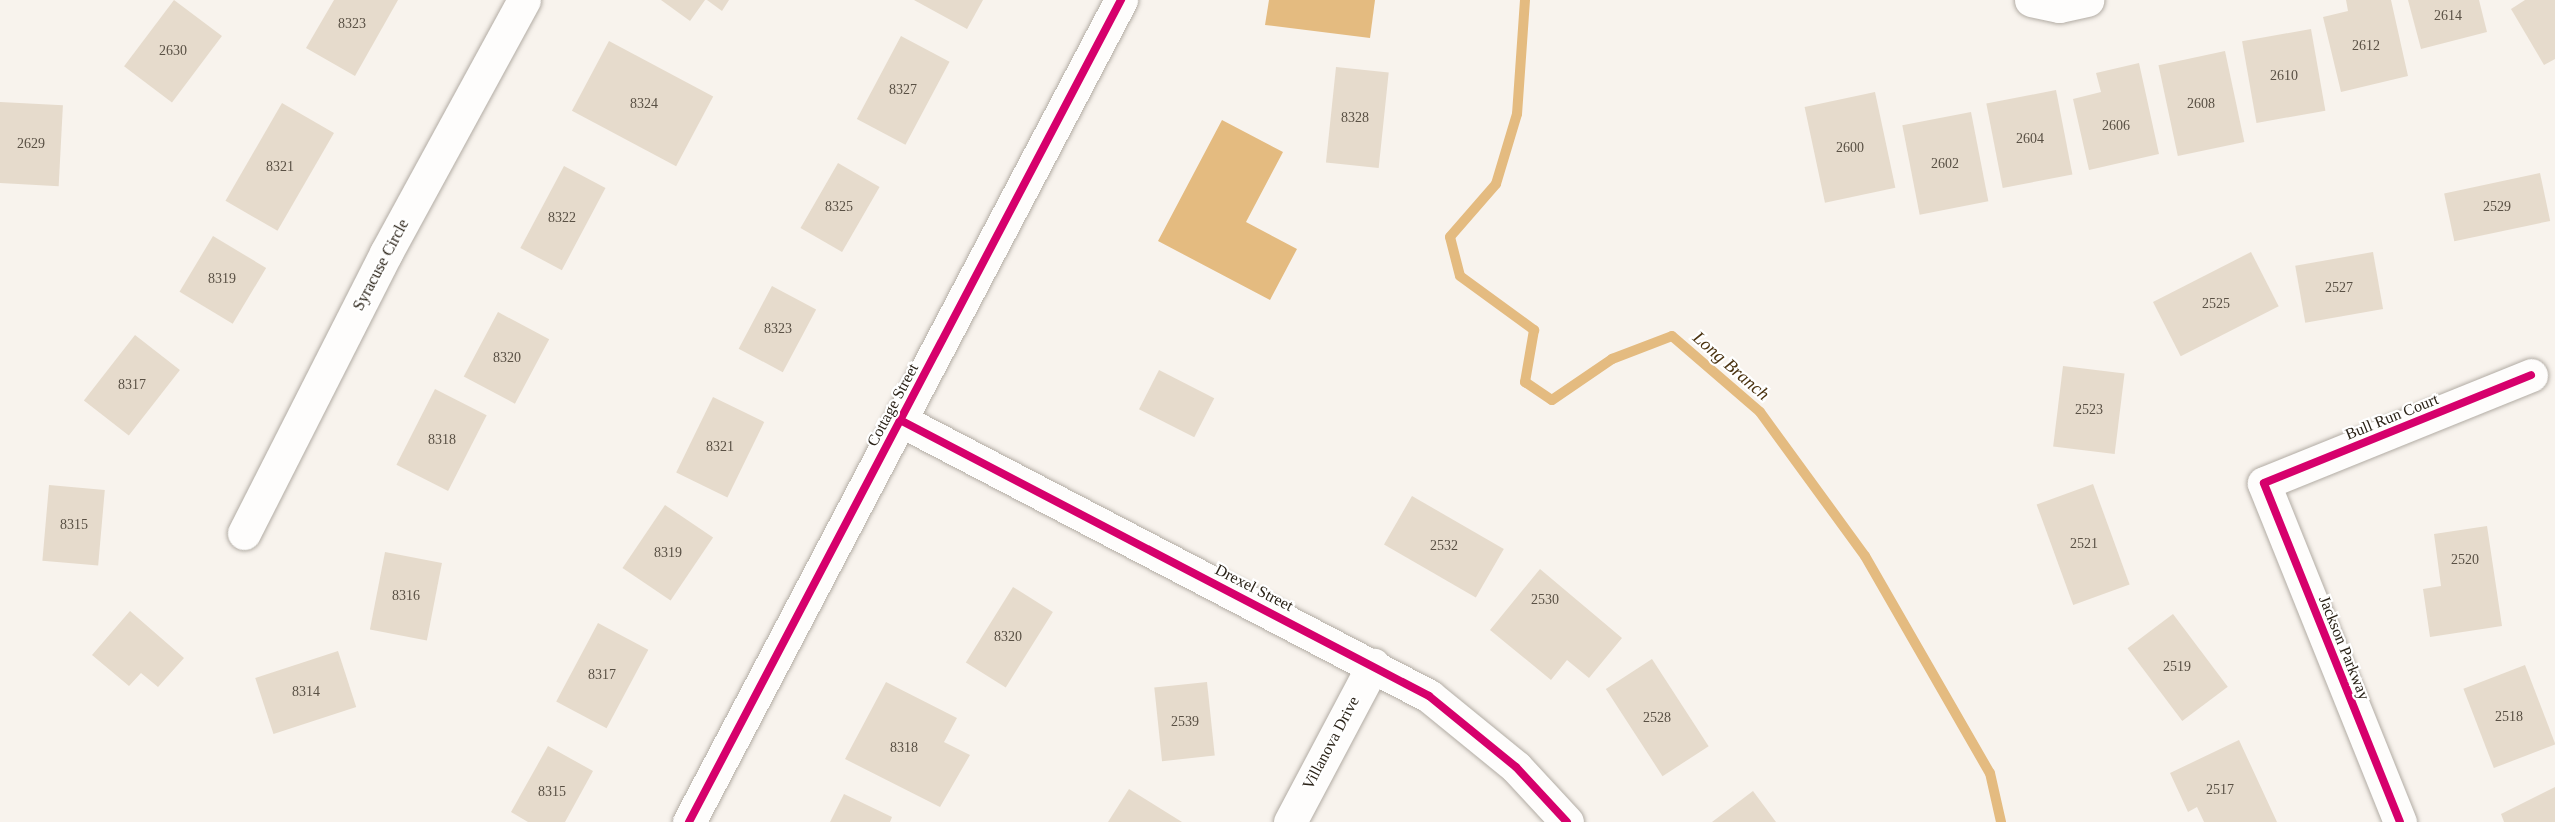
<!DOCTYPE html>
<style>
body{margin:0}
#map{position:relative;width:2555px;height:822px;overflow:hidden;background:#f8f3ed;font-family:Georgia,serif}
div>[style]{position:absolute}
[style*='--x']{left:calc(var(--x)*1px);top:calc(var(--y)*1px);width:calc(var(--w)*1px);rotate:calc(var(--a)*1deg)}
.water>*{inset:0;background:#e4bb80}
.stream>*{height:10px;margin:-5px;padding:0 5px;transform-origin:5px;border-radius:5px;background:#e4bb80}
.building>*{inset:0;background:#e6dbcc;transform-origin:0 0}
.roads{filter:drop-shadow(0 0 2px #b2aca4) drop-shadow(0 0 2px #b2aca4)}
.street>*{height:33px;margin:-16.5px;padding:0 16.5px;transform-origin:16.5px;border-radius:16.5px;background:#fefdfc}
.secondary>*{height:33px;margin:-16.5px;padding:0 16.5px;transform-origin:16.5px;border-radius:16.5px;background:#fefdfc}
.cycleway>*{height:8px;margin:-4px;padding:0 4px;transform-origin:4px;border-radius:4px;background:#d6006c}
span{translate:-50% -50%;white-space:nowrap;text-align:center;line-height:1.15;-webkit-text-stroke:4.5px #fff;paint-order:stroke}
.number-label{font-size:14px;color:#595044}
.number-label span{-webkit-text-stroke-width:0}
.street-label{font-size:16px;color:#2a2217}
.water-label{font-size:18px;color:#4a320f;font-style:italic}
</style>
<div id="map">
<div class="water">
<div style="clip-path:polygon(1269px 0,1375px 0,1370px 38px,1265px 25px)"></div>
<div style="clip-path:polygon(1222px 120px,1283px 152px,1246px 222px,1297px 249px,1270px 300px,1158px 241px)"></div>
</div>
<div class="stream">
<div style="--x:1525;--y:0;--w:114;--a:94"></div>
<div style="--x:1517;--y:114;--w:73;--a:106.7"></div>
<div style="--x:1496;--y:184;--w:70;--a:131"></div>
<div style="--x:1450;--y:237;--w:40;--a:75.6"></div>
<div style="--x:1460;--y:276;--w:92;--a:36.1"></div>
<div style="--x:1534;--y:330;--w:53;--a:99.8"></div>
<div style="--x:1525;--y:382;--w:32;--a:34"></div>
<div style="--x:1552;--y:400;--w:73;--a:-34.3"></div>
<div style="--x:1612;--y:359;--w:64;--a:-21"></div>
<div style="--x:1672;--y:336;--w:116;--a:40.8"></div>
<div style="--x:1760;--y:412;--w:178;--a:53.9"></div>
<div style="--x:1865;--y:556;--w:250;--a:60.1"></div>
<div style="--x:1990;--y:773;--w:50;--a:77.3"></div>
</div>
<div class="building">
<div style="left:174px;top:0;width:60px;height:83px;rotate:37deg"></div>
<div style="clip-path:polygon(334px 0,398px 0,355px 76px,306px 48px)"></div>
<div style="clip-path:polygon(661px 0,705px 0,690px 21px)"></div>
<div style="clip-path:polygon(707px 0,729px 0,722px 11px)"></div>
<div style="clip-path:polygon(914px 0,983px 0,967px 29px)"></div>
<div style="clip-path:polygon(2346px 0,2391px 0,2408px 76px,2341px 92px,2323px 17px,2348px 11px)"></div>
<div style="clip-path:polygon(2408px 0,2479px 0,2487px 32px,2421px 49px)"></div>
<div style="clip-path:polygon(2525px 0,2555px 0,2555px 59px,2544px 65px,2511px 9px)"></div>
<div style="left:2311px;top:29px;width:83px;height:70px;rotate:80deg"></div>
<div style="left:901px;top:36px;width:55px;height:94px;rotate:28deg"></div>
<div style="left:609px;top:41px;width:118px;height:79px;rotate:28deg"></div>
<div style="left:2225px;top:51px;width:93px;height:68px;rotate:78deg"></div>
<div style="clip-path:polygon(2139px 63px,2159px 154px,2089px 170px,2073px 99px,2101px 92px,2096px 73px)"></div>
<div style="left:1336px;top:67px;width:53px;height:96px;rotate:6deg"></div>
<div style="left:2056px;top:90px;width:86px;height:71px;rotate:79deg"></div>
<div style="left:1875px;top:92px;width:98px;height:72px;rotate:78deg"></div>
<div style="left:0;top:102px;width:63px;height:81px;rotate:3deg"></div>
<div style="left:282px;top:103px;width:60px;height:113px;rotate:30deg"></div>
<div style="left:1971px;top:112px;width:91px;height:70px;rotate:79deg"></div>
<div style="left:838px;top:163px;width:48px;height:75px;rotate:30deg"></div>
<div style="left:564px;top:166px;width:47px;height:93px;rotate:28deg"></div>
<div style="left:2540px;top:173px;width:49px;height:98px;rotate:78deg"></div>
<div style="left:213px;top:236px;width:62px;height:65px;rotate:31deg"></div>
<div style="left:2251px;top:252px;width:61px;height:110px;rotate:63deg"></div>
<div style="left:2373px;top:252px;width:58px;height:79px;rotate:80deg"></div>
<div style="left:772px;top:286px;width:50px;height:71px;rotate:28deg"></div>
<div style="left:498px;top:312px;width:58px;height:73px;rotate:28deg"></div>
<div style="left:135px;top:335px;width:57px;height:83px;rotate:38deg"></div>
<div style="left:2063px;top:366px;width:62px;height:81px;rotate:7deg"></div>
<div style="left:1159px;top:370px;width:62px;height:44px;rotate:27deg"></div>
<div style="left:435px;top:389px;width:58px;height:85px;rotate:27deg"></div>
<div style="left:713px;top:397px;width:57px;height:84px;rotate:26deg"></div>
<div style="left:2093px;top:484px;width:107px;height:60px;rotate:70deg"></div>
<div style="left:49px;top:485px;width:56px;height:76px;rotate:5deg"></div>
<div style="left:1412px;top:496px;width:106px;height:56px;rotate:30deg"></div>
<div style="left:665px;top:505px;width:58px;height:76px;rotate:34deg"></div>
<div style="clip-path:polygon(2487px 526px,2502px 626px,2430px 637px,2423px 589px,2441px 586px,2434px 534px)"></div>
<div style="left:385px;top:552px;width:58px;height:79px;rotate:11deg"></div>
<div style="clip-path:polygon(1540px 569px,1622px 638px,1589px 678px,1567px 660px,1551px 680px,1490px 630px)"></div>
<div style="left:1013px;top:587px;width:47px;height:89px;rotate:32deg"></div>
<div style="clip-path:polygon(130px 611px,184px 658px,158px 687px,141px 673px,129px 686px,92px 655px)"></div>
<div style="left:2173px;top:614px;width:91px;height:57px;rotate:53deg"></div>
<div style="left:598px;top:623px;width:57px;height:89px;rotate:28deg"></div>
<div style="left:338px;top:651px;width:59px;height:87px;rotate:72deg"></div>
<div style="left:1652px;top:659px;width:104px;height:55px;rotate:57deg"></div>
<div style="left:2525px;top:665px;width:85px;height:66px;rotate:69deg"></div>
<div style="clip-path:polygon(886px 682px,957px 718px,944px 742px,970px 755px,940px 807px,845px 759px)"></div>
<div style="left:1207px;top:682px;width:74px;height:53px;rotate:84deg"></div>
<div style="clip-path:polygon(2239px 740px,2277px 822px,2204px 822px,2197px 807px,2188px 812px,2170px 773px)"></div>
<div style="clip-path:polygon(548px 746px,593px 771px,565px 822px,528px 822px,511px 812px)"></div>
<div style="clip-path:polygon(2555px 787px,2555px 822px,2504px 822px,2501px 814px)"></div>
<div style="clip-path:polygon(1129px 789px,1182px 822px,1108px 822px)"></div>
<div style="clip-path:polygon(1753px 791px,1776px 822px,1712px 822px)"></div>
<div style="clip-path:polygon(844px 794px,892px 817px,890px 822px,830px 822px)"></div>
</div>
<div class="roads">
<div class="street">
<div style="--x:2031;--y:0;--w:29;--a:12"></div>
<div style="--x:2059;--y:6;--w:29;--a:-12"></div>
<div style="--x:900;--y:420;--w:597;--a:27.55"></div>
<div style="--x:1429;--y:696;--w:112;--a:39.2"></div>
<div style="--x:1516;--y:767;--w:75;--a:47.2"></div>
<div style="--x:244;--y:533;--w:314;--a:-63.1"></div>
<div style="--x:386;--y:253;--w:288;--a:-61.4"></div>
<div style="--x:1290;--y:822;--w:178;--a:-62.1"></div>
<div style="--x:2400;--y:822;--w:365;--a:-111.9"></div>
<div style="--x:2264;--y:483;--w:288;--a:-22"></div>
</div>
<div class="secondary">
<div style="--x:689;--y:822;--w:929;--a:-62.28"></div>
</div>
</div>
<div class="cycleway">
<div style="--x:900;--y:420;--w:597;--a:27.55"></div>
<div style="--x:1429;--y:696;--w:112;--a:39.2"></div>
<div style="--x:1516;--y:767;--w:75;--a:47.2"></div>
<div style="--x:689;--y:822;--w:929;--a:-62.28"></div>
<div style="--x:2400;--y:822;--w:365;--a:-111.9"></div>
<div style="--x:2264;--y:483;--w:288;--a:-22"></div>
</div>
<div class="number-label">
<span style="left:2448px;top:16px">2614</span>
<span style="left:352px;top:24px">8323</span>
<span style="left:2366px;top:46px">2612</span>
<span style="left:173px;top:51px">2630</span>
<span style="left:2284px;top:76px">2610</span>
<span style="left:903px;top:90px">8327</span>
<span style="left:644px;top:104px">8324</span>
<span style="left:2201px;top:104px">2608</span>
<span style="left:1355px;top:118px">8328</span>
<span style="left:2116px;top:126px">2606</span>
<span style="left:2030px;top:139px">2604</span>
<span style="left:31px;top:144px">2629</span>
<span style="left:1850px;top:148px">2600</span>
<span style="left:1945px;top:164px">2602</span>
<span style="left:280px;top:167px">8321</span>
<span style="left:839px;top:207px">8325</span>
<span style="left:2497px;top:207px">2529</span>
<span style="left:562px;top:218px">8322</span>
<span style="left:222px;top:279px">8319</span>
<span style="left:2339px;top:288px">2527</span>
<span style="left:2216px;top:304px">2525</span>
<span style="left:778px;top:329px">8323</span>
<span style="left:507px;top:358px">8320</span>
<span style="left:132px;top:385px">8317</span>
<span style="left:2089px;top:410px">2523</span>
<span style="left:442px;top:440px">8318</span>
<span style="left:720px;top:447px">8321</span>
<span style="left:74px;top:525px">8315</span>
<span style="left:2084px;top:544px">2521</span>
<span style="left:1444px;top:546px">2532</span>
<span style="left:668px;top:553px">8319</span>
<span style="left:2465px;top:560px">2520</span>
<span style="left:406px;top:596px">8316</span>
<span style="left:1545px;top:600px">2530</span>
<span style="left:1008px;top:637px">8320</span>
<span style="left:2177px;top:667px">2519</span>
<span style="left:602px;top:675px">8317</span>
<span style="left:306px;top:692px">8314</span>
<span style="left:2509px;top:717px">2518</span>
<span style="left:1657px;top:718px">2528</span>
<span style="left:1185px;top:722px">2539</span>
<span style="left:904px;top:748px">8318</span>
<span style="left:2220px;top:790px">2517</span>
<span style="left:552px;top:792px">8315</span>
</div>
<div class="street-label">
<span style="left:381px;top:265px;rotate:-62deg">Syracuse Circle</span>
<span style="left:893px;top:405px;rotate:-62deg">Cottage Street</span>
<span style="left:2392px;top:417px;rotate:-22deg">Bull Run Court</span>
<span style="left:1254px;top:588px;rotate:27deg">Drexel Street</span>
<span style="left:2344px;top:648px;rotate:68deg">Jackson Parkway</span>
<span style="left:1331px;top:743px;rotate:-62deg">Villanova Drive</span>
</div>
<div class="water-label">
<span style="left:1731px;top:366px;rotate:41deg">Long Branch</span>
</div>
</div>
